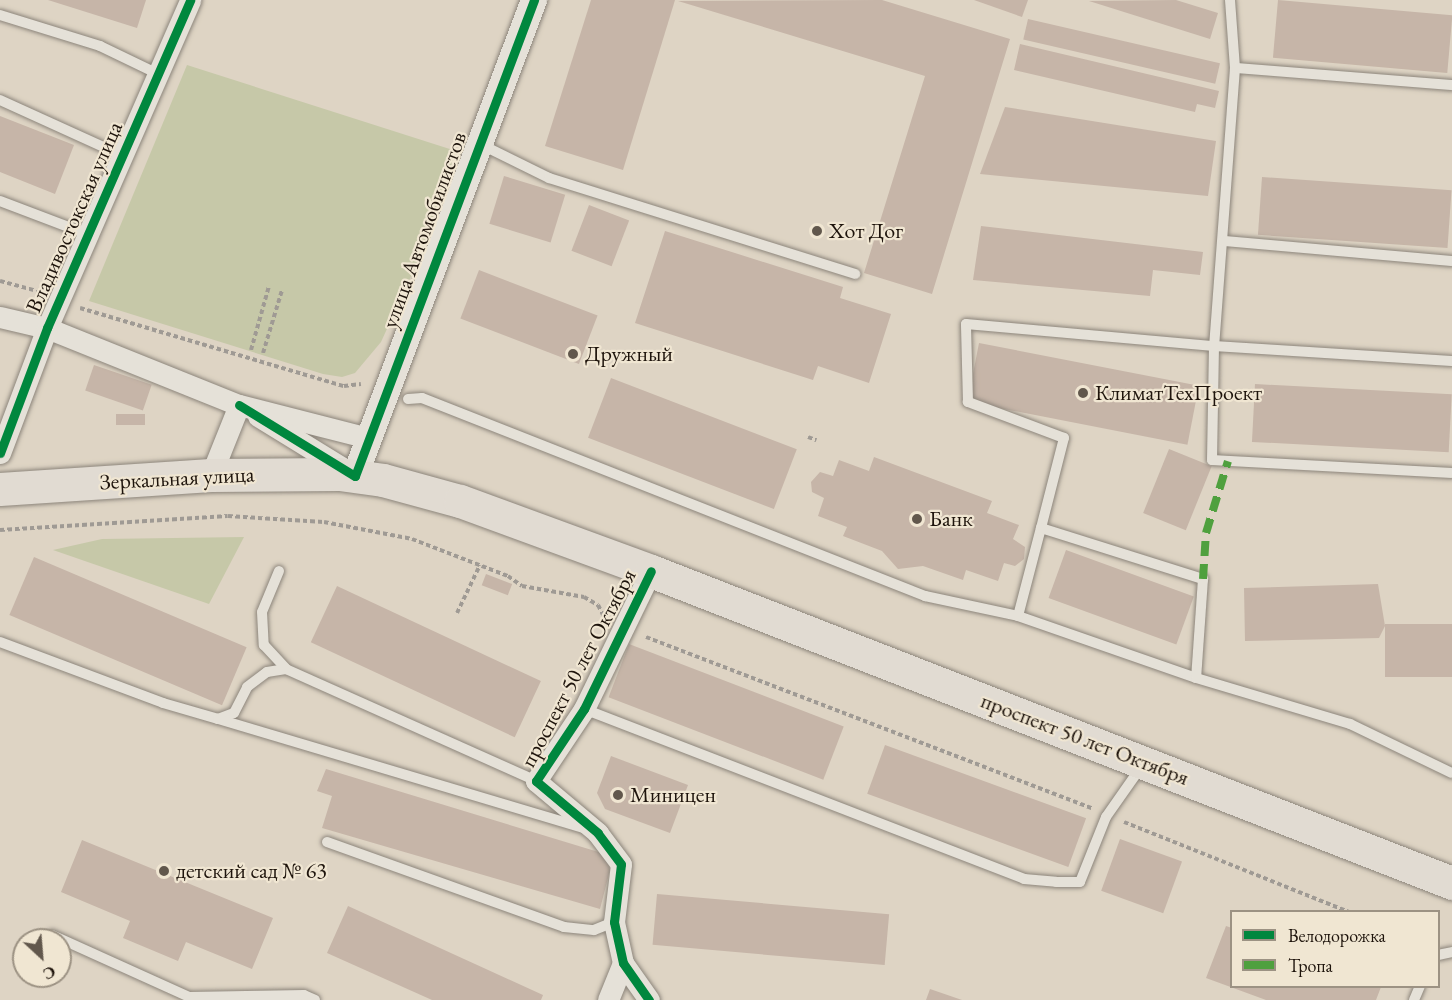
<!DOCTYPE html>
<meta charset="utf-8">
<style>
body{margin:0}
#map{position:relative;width:1452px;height:1000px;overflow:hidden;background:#ded4c4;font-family:"EB Garamond",serif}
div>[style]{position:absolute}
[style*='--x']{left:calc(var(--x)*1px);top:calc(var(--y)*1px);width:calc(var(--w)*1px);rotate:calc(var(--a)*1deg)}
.green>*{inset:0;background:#c6c8a8}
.building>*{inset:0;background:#c6b5a8;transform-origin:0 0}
.path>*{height:4px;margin-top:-2px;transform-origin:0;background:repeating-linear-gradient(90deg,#9f9a94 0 4.5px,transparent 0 7.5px)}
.roads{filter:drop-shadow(0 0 2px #8c857b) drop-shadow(0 0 2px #8c857b)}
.service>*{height:10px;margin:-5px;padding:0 5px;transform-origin:5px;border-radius:5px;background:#e5e1d8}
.minor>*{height:21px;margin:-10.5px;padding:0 10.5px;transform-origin:10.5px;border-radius:10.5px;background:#e5e1d8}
.tertiary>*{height:26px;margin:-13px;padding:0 13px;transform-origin:13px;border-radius:13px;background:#e5e1d8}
.primary>*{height:33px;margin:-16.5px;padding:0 16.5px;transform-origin:16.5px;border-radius:16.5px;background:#e1dbd2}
.quiet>*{height:8px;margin-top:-4px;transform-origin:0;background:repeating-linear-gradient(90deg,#4fa03e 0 15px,transparent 0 23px)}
.cycleway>*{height:9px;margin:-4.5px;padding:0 4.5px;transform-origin:4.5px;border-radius:4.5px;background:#00873e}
.dots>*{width:16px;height:16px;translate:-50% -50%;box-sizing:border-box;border:3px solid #f0e6d2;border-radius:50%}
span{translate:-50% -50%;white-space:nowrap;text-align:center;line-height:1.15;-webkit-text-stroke:4.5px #f0e6d2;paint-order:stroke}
.street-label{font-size:22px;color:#1e140c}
.poi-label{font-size:22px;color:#1e140c}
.left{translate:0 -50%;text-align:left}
.legend{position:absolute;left:1230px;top:910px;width:210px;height:78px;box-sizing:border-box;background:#f0e6d2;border:2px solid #9c9283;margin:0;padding:8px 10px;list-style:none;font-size:18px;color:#1e140c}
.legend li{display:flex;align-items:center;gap:12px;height:30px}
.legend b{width:30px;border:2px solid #9c9283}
.north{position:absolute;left:12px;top:928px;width:60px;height:60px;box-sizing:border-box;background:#f0e6d2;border:2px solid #9c9283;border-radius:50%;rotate:154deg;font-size:16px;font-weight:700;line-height:24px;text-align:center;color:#1e140c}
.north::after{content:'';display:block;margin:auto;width:21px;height:27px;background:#61574c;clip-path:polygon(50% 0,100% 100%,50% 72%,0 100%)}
</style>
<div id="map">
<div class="green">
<div style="clip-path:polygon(187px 65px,456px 151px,416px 265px,381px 342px,355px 373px,342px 377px,323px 374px,89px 301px)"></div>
<div style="clip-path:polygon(244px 537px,209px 604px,53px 550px,102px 539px)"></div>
</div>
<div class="building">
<div style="clip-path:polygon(48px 0,146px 0,137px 28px)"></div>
<div style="clip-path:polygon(591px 0,675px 0,623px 170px,545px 146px)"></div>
<div style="clip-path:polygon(882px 0,1010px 39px,932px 294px,864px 273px,925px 76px,678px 1px)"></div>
<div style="clip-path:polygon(974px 0,1028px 0,1022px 17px)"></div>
<div style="clip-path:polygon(1176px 0,1218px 13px,1210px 39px,1089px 1px)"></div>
<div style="left:1278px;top:0;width:175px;height:58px;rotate:5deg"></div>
<div style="left:1028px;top:19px;width:197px;height:21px;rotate:13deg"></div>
<div style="clip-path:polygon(1020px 44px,1219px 91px,1215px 108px,1197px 104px,1195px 112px,1014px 70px)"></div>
<div style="clip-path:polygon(1005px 107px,1216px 141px,1208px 196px,980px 174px)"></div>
<div style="clip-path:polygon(0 116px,74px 145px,55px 194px,0 172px)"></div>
<div style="left:504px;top:176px;width:64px;height:50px;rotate:17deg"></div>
<div style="left:1262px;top:177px;width:190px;height:58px;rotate:4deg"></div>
<div style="left:589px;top:205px;width:43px;height:49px;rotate:21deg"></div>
<div style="clip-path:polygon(981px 226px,1203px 252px,1200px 275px,1153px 270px,1150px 296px,973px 280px)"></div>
<div style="clip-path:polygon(665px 231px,843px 287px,840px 298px,891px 314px,869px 383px,818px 366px,813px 380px,635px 323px)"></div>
<div style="left:479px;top:270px;width:127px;height:52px;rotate:21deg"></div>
<div style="left:979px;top:343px;width:224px;height:60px;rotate:11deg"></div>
<div style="left:94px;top:365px;width:61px;height:27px;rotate:19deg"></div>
<div style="left:611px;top:378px;width:199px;height:64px;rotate:21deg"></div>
<div style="left:1255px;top:384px;width:197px;height:58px;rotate:3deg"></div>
<div style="left:145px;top:414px;width:11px;height:29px;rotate:90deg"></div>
<div style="left:1169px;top:449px;width:46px;height:69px;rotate:22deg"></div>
<div style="clip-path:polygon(874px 457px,992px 501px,987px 513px,1019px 525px,1013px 539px,1025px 547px,1024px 559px,1015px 566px,1004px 563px,998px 581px,966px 570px,963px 580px,923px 566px,898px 569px,882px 551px,843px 536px,847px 527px,818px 516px,824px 498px,812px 492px,811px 482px,820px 472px,833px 476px,839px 460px,869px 471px)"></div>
<div style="left:1066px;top:550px;width:136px;height:51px;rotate:20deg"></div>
<div style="left:34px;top:557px;width:231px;height:63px;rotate:23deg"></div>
<div style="left:486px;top:574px;width:28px;height:12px;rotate:21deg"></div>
<div style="clip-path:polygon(1378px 584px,1385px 626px,1379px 638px,1245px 641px,1244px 588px)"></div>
<div style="left:337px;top:586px;width:225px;height:62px;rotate:25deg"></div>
<div style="left:1452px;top:624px;width:53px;height:67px;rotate:90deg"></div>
<div style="left:629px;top:644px;width:230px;height:57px;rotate:21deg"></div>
<div style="left:885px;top:745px;width:214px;height:52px;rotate:20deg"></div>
<div style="clip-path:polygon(611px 756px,688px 785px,670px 833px,605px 809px,597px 793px)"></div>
<div style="clip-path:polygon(326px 769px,605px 854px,610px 870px,600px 909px,322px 828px,332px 796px,317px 791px)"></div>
<div style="left:1120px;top:839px;width:66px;height:55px;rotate:20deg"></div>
<div style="clip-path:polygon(82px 840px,273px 918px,252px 969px,186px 942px,178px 961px,123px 938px,130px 921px,61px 892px)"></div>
<div style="left:657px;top:894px;width:233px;height:51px;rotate:5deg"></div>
<div style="clip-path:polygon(348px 906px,543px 995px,541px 1000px,432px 1000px,327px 953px)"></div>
<div style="clip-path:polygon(1226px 926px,1232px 928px,1232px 987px,1381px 987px,1376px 1000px,1266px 1000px,1206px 978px)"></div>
<div style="clip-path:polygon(930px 989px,962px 1000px,926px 1000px)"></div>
</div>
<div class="path">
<div style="--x:0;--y:281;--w:38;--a:15"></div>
<div style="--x:80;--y:308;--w:275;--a:16.5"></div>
<div style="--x:344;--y:386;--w:17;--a:-7"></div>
<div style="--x:251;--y:350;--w:66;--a:-74.3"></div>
<div style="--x:263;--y:353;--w:66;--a:-73.2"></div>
<div style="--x:808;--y:437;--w:9;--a:21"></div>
<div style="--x:0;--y:530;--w:228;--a:-3.5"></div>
<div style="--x:228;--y:516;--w:96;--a:3.6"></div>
<div style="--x:324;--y:522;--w:90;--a:10.9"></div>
<div style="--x:412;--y:539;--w:103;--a:21.1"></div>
<div style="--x:508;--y:576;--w:17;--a:36"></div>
<div style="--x:522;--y:586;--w:63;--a:10.1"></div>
<div style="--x:584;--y:597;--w:16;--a:30"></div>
<div style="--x:598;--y:605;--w:13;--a:63"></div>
<div style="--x:457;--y:613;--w:53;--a:-64.4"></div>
<div style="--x:646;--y:637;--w:478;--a:21"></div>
<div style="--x:1124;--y:822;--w:242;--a:21.8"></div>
</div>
<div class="roads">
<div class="service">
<div style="--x:1230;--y:0;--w:68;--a:85.8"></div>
<div style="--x:1235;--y:68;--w:279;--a:94.3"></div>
<div style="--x:1214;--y:346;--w:114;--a:91"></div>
<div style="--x:1212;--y:460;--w:240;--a:3.1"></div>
<div style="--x:0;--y:15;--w:105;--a:17.2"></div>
<div style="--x:100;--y:46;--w:64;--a:25.8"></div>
<div style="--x:1235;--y:68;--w:218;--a:4.5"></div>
<div style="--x:0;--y:100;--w:133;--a:24.4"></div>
<div style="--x:480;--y:144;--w:77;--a:26.2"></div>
<div style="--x:549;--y:178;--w:321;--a:17.4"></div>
<div style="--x:0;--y:201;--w:93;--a:20.8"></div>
<div style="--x:1224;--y:241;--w:229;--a:5"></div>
<div style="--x:408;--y:399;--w:14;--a:-4"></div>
<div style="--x:422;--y:398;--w:541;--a:21.49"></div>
<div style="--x:925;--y:596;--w:95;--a:12.1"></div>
<div style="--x:1018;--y:616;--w:188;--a:19.2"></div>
<div style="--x:1196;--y:678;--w:161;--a:16.6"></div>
<div style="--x:1350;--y:724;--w:113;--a:25.7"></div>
<div style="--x:1041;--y:528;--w:93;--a:-75.7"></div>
<div style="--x:1064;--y:438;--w:103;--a:-159.4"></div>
<div style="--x:968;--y:402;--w:78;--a:-91.5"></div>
<div style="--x:966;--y:324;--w:249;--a:5.1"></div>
<div style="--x:1214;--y:346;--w:238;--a:3.6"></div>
<div style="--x:279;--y:571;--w:44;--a:112.5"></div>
<div style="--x:262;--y:612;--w:33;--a:87"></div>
<div style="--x:264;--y:645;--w:33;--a:47"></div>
<div style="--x:286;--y:669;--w:274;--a:24.1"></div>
<div style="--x:1018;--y:616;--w:91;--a:-75.4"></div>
<div style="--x:1041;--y:528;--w:170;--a:17.5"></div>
<div style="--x:1203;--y:579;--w:99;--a:94"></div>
<div style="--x:0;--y:642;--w:174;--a:20.5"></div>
<div style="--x:163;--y:703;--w:57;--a:16.2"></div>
<div style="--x:218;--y:719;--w:17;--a:-21"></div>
<div style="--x:234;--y:713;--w:29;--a:-63"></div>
<div style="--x:247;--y:687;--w:25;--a:-37"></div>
<div style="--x:267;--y:672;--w:19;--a:-9"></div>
<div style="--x:584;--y:709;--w:472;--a:21.1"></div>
<div style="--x:1024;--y:879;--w:32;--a:5"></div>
<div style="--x:1056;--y:882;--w:24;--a:0"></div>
<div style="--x:1080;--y:882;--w:70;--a:-68.2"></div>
<div style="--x:1106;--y:817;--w:61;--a:-55"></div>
<div style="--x:218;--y:719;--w:384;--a:16.6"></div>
<div style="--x:327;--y:842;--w:252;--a:19.7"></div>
<div style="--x:564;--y:927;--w:30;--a:6"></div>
<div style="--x:594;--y:930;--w:22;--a:-22"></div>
<div style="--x:52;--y:935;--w:150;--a:24.3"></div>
<div style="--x:189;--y:997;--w:115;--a:-1"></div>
<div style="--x:304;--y:995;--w:12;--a:24"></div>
<div style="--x:1438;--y:955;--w:14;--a:-12"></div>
<div style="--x:1414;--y:1000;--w:15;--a:-67"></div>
</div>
<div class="minor">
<div style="--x:0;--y:317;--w:48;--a:13.2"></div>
<div style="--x:47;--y:328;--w:207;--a:21.9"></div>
<div style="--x:239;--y:405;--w:133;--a:14.3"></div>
<div style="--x:258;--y:416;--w:107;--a:31.6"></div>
<div style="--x:0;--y:453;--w:134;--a:-69.4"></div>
<div style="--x:47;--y:328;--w:358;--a:-66.4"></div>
<div style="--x:211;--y:475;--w:75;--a:-68.2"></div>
<div style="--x:608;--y:1000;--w:40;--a:-68"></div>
<div style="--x:649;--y:1000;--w:45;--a:-125.1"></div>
<div style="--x:623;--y:963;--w:42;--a:-102.4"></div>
<div style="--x:614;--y:922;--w:58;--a:-83.1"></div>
<div style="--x:621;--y:864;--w:39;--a:-127"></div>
<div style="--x:598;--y:833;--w:81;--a:-140"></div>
<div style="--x:536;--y:781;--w:87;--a:-56.3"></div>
<div style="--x:584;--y:709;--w:153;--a:-64.1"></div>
</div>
<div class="tertiary">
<div style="--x:355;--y:476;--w:509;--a:-69.39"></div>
</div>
<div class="primary">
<div style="--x:0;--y:489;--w:211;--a:-3.8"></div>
<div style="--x:211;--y:475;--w:128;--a:-0.4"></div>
<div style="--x:339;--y:474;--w:44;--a:7.8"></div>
<div style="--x:383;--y:480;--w:80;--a:15.3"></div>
<div style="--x:460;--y:501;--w:203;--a:20.1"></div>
<div style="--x:651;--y:571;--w:860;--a:21.28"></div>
</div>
</div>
<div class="quiet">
<div style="--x:1203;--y:579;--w:46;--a:-86.3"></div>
<div style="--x:1206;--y:533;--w:75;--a:-73"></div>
</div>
<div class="cycleway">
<div style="--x:239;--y:405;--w:136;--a:31.5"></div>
<div style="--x:355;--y:476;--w:509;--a:-69.39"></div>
<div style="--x:0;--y:453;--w:134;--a:-69.4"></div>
<div style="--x:47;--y:328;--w:358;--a:-66.4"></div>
<div style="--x:649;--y:1000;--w:45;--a:-125.1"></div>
<div style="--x:623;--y:963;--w:42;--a:-102.4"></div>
<div style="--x:614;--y:922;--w:58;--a:-83.1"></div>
<div style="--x:621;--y:864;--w:39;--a:-127"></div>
<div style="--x:598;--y:833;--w:81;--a:-140"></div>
<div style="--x:536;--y:781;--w:87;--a:-56.3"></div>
<div style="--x:584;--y:709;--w:153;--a:-64.1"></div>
</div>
<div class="dots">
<div style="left:817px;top:231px;background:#61574c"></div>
<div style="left:573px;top:354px;background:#61574c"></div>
<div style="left:1083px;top:393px;background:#61574c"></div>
<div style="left:917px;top:519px;background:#61574c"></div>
<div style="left:618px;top:795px;background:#61574c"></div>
<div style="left:164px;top:871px;background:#61574c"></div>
</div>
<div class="street-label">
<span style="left:74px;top:217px;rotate:-66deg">Владивостокская улица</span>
<span style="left:424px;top:230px;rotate:-70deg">улица Автомобилистов</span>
<span style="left:177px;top:478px;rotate:-3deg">Зеркальная улица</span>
<span style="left:578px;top:668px;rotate:-62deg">проспект 50 лет Октября</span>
<span style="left:1085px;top:739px;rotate:21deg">проспект 50 лет Октября</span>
</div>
<div class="poi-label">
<span class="left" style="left:829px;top:231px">Хот Дог</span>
<span class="left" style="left:585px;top:354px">Дружный</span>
<span class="left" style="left:1095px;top:393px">КлиматТехПроект</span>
<span class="left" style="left:929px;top:519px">Банк</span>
<span class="left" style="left:630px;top:795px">Миницен</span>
<span class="left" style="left:176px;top:871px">детский сад № 63</span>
</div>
<ul class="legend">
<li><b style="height:8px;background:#00873e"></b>Велодорожка</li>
<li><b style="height:8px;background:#4fa03e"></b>Тропа</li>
</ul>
<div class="north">С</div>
</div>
